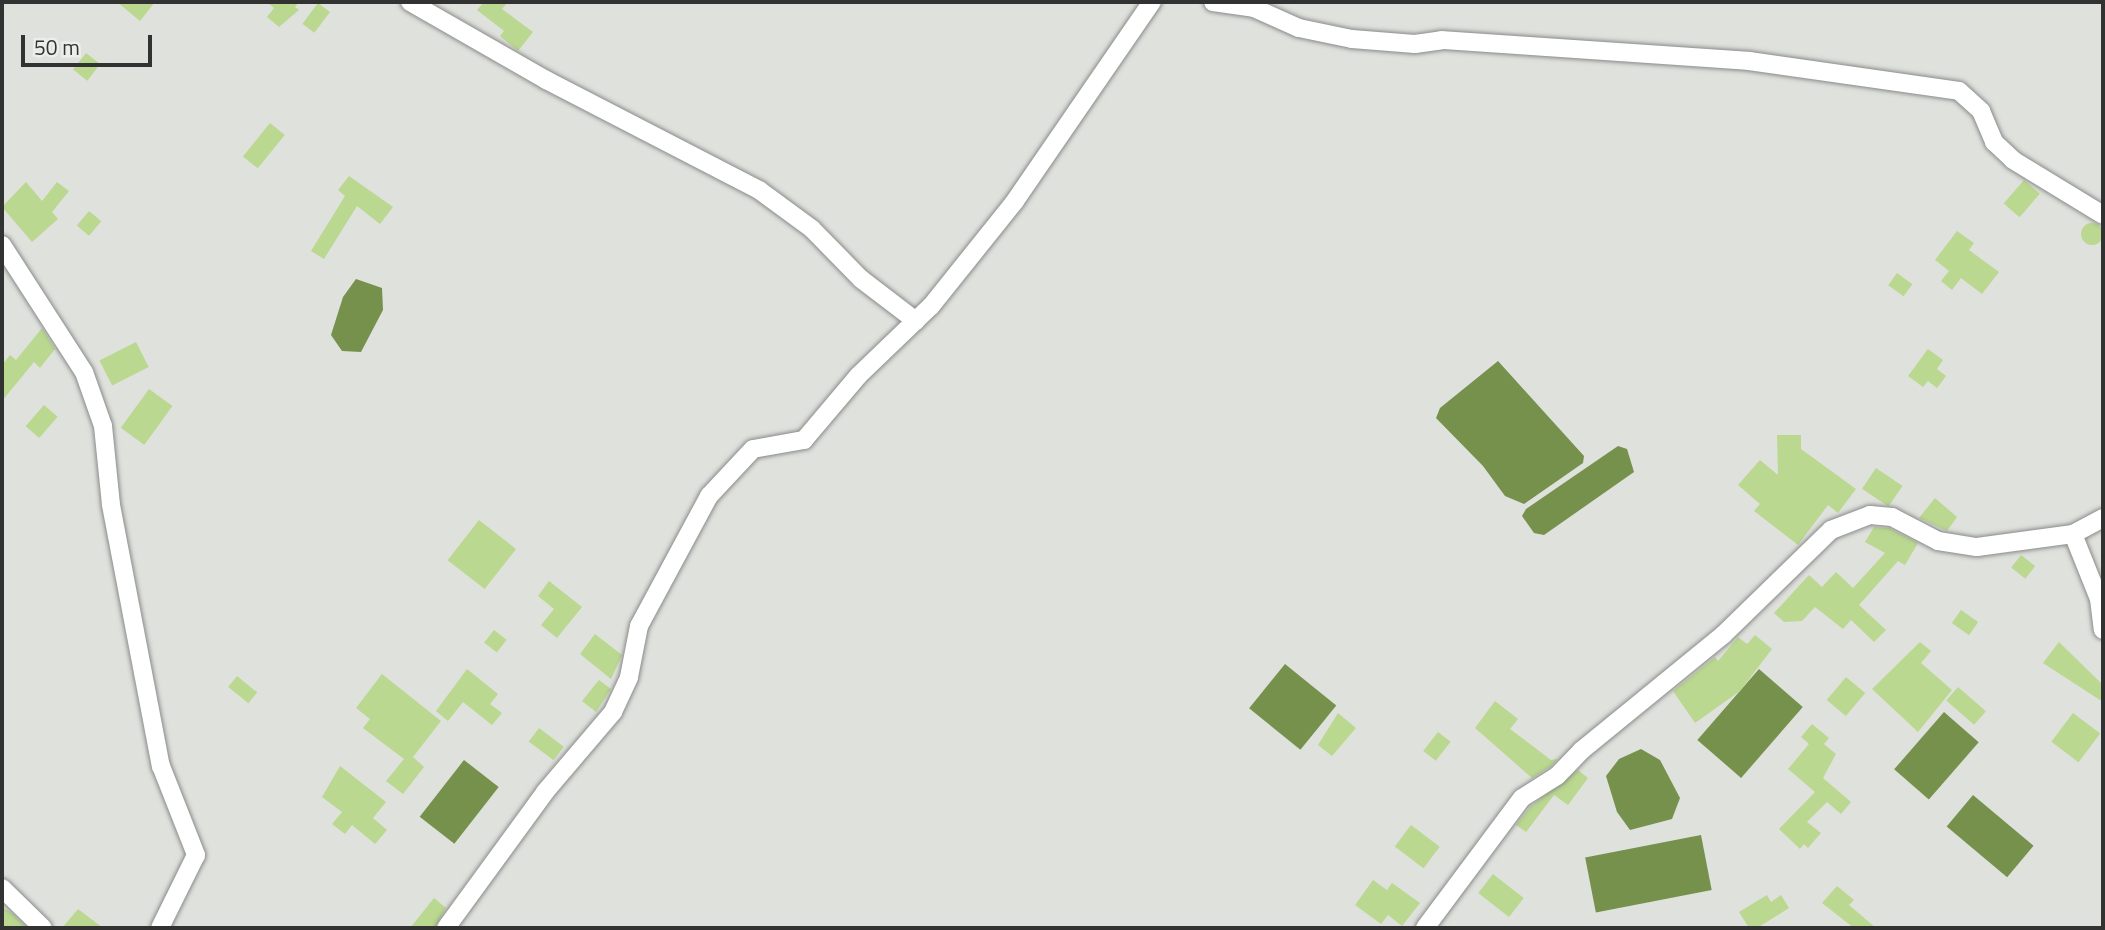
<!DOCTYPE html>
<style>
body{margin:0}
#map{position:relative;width:2105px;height:930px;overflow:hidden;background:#dfe1dd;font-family:"Titillium Web",sans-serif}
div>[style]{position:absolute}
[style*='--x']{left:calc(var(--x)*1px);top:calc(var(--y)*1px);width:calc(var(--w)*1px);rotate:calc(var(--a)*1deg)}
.water>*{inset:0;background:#75914b;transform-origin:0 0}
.building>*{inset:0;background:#bad890;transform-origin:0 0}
.round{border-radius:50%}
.roads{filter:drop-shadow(0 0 2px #898b88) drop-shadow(0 0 2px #898b88)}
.minor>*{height:18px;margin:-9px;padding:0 9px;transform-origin:9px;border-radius:9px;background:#fff}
span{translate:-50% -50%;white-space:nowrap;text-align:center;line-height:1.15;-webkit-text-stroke:5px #eceeea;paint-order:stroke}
.frame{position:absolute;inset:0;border:4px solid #313231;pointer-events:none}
.scale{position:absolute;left:21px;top:35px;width:131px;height:32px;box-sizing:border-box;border:4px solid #313231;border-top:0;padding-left:9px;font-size:21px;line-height:24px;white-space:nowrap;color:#313231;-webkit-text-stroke:5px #eceeea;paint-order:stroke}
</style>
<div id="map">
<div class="water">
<div style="clip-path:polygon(356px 279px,382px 288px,383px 310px,361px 352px,342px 351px,331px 335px,343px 297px)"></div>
<div style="clip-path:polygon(1498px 361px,1584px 456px,1583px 463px,1524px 504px,1505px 496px,1483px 466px,1436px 418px,1440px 408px)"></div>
<div style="clip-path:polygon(1618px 446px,1627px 449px,1634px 472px,1544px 535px,1534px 533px,1522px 516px,1526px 509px)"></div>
<div style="left:1285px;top:664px;width:66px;height:57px;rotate:39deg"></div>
<div style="left:1759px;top:669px;width:58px;height:94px;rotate:41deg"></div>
<div style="left:1944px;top:712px;width:46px;height:76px;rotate:41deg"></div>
<div style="clip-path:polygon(1641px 749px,1660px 760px,1680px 798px,1672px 819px,1630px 830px,1617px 812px,1606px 776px,1619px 759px)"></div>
<div style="left:464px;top:760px;width:44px;height:72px;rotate:38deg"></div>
<div style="left:1973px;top:795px;width:79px;height:41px;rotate:40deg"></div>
<div style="left:1701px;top:835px;width:56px;height:118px;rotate:79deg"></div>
</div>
<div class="building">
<div style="clip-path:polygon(117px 2px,155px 2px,140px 21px)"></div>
<div style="clip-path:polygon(267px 2px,299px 2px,295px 7px,299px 10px,279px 27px,267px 17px,274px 8px)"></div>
<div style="clip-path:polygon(484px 2px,508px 2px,502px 9px,533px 32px,518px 51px,500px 36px,504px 31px,477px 10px)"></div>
<div style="left:318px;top:3px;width:15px;height:26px;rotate:37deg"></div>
<div style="left:86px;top:53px;width:18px;height:21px;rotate:38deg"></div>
<div style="left:270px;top:123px;width:19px;height:43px;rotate:39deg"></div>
<div style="clip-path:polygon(349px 176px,393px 207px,380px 224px,357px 206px,324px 259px,311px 251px,345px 196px,338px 190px)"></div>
<div style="left:2024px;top:180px;width:21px;height:31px;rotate:41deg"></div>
<div style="clip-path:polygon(26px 182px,42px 201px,57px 182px,69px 191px,52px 212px,58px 219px,32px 242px,2px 207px)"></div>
<div style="left:89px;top:211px;width:16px;height:19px;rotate:40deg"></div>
<div class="round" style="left:2081px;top:223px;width:22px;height:22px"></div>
<div style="clip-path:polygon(1957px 231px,1974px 243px,1969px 250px,1999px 272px,1982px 294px,1961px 278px,1952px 290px,1941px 281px,1949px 271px,1935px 260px)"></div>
<div style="left:1897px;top:273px;width:19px;height:15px;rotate:36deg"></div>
<div style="clip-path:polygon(42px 328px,55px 349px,40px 368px,34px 362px,2px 401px,2px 365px,10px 355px,16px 360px)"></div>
<div style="left:136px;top:342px;width:28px;height:41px;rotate:63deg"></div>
<div style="clip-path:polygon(1928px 349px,1943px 360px,1937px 369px,1946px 376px,1937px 388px,1928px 381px,1923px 387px,1908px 376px)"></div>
<div style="left:149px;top:389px;width:29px;height:48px;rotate:36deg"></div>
<div style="left:44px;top:405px;width:18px;height:28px;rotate:41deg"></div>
<div style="clip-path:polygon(1777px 435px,1801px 435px,1801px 449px,1856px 489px,1838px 513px,1828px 505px,1798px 545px,1754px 511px,1760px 504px,1738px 485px,1760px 460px,1778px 475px)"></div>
<div style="left:1876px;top:468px;width:32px;height:25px;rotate:34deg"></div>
<div style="clip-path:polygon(1935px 498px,1957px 517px,1947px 531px,1919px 518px)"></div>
<div style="left:479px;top:520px;width:47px;height:51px;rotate:38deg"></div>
<div style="clip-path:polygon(1874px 527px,1889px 528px,1918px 543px,1905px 565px,1898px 561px,1859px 605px,1886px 630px,1874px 642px,1851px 620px,1843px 629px,1815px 607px,1802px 621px,1784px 622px,1774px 613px,1809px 575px,1822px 587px,1836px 572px,1853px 588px,1885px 553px,1865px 542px)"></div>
<div style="left:2021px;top:555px;width:18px;height:16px;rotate:38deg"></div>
<div style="clip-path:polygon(549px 581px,582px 607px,557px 638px,541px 625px,554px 609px,538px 596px)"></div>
<div style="left:1961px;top:610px;width:21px;height:16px;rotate:35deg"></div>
<div style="left:494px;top:630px;width:16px;height:16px;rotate:38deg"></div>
<div style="clip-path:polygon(595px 634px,622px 655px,611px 679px,580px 654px)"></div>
<div style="clip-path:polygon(1755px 635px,1772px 649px,1740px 691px,1695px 723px,1673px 691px,1715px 657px,1718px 661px,1738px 637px,1747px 644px)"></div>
<div style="clip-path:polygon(1920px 642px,1931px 651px,1921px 663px,1952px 690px,1918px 732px,1872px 689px)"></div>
<div style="clip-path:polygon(2059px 642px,2103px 685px,2103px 702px,2043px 663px)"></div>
<div style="clip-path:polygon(467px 669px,498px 694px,490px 704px,502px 713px,492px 725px,463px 702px,448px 721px,436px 711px)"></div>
<div style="clip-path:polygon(382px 674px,441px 721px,413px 757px,424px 767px,403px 794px,386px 781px,404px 759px,363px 728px,370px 719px,356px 708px)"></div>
<div style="left:237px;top:676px;width:26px;height:14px;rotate:39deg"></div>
<div style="left:1846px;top:677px;width:25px;height:30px;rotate:40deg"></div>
<div style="clip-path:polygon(599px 680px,611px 689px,596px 712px,582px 701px)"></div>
<div style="left:1958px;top:687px;width:37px;height:18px;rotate:41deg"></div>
<div style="clip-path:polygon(1495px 701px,1518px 719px,1510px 729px,1551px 760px,1558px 759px,1550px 767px,1532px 778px,1475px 728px)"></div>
<div style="clip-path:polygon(1338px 713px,1356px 728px,1332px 756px,1318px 745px)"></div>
<div style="left:2073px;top:713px;width:34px;height:36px;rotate:37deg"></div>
<div style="clip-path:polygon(1812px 724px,1829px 738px,1824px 744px,1836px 754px,1823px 778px,1851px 802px,1841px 814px,1827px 802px,1807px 822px,1821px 833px,1808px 848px,1804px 844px,1800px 849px,1779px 829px,1815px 792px,1788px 769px,1809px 744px,1801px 737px)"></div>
<div style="left:539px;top:728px;width:31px;height:17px;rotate:37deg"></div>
<div style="left:1438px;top:732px;width:16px;height:24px;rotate:38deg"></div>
<div style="clip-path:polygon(340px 766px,386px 802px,373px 818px,387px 830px,375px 844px,352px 825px,345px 834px,332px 824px,342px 812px,322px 797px)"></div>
<div style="clip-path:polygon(1578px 770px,1588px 778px,1568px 805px,1554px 795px,1526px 832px,1516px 825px,1530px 807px)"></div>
<div style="left:1411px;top:825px;width:36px;height:27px;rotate:37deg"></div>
<div style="left:1493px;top:874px;width:39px;height:24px;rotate:38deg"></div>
<div style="clip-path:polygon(1373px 880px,1387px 890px,1392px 883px,1420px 903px,1402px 926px,1388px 915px,1381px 924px,1355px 905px)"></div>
<div style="clip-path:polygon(1837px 886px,1854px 900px,1849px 905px,1876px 928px,1854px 928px,1822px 903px)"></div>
<div style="clip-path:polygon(1767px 895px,1771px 902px,1781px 895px,1789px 908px,1757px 928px,1749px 928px,1739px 912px)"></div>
<div style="clip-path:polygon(434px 898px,446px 908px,435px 928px,410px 928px)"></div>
<div style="clip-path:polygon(2px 907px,12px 913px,27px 928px,2px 928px)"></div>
<div style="clip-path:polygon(78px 909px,103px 928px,62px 928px)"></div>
</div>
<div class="roads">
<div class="minor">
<div style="--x:410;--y:2;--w:157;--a:29.8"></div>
<div style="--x:546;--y:80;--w:240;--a:27.3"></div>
<div style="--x:759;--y:190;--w:66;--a:36.3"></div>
<div style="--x:812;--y:229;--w:70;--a:45.6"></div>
<div style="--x:861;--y:279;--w:69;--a:37.4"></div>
<div style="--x:1213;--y:2;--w:41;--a:8.3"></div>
<div style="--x:1254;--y:8;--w:49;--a:24"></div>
<div style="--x:1299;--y:28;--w:54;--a:11.7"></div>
<div style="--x:1352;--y:39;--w:63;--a:4.5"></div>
<div style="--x:1415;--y:44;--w:27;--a:-8"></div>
<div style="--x:1442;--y:40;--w:308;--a:3.9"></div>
<div style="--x:1749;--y:61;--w:212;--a:8.1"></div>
<div style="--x:1959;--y:91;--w:30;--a:42"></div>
<div style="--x:1981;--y:111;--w:34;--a:67"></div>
<div style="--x:1994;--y:142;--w:26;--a:43"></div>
<div style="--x:2013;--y:160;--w:105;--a:31.4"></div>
<div style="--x:2;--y:245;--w:151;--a:57.2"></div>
<div style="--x:84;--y:372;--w:57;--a:70.6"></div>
<div style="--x:103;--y:426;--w:79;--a:84.2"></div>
<div style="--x:111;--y:505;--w:266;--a:79.2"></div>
<div style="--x:161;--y:766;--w:96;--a:68.5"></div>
<div style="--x:196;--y:855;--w:81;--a:116.3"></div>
<div style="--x:2073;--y:534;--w:70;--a:68.2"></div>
<div style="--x:2099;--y:599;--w:31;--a:83"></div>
<div style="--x:2;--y:888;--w:57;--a:44.3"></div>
<div style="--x:446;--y:928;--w:168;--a:-53.9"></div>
<div style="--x:545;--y:792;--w:105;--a:-49.6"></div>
<div style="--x:613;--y:712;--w:38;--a:-65"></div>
<div style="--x:629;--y:677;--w:52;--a:-78.9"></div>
<div style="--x:639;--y:626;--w:148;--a:-61.7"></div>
<div style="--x:709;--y:496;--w:64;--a:-46.9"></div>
<div style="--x:753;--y:449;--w:52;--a:-10"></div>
<div style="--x:804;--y:440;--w:84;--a:-49.8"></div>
<div style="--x:858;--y:376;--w:101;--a:-43.8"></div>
<div style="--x:931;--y:306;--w:134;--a:-51.3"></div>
<div style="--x:1015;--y:201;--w:242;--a:-55.5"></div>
<div style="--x:1425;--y:928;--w:162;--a:-53.3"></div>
<div style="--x:1522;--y:798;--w:41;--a:-32.2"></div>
<div style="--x:1557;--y:776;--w:36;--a:-46"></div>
<div style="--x:1582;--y:750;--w:182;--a:-39.2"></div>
<div style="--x:1723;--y:635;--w:151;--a:-44.2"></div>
<div style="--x:1831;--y:530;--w:42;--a:-21"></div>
<div style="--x:1870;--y:515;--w:22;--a:5"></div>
<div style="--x:1892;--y:517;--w:52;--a:27.6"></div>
<div style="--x:1938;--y:541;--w:39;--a:9"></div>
<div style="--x:1977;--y:547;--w:97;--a:-7.7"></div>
<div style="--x:2073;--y:534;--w:34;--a:-28"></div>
</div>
</div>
<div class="frame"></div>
<div class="scale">50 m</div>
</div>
